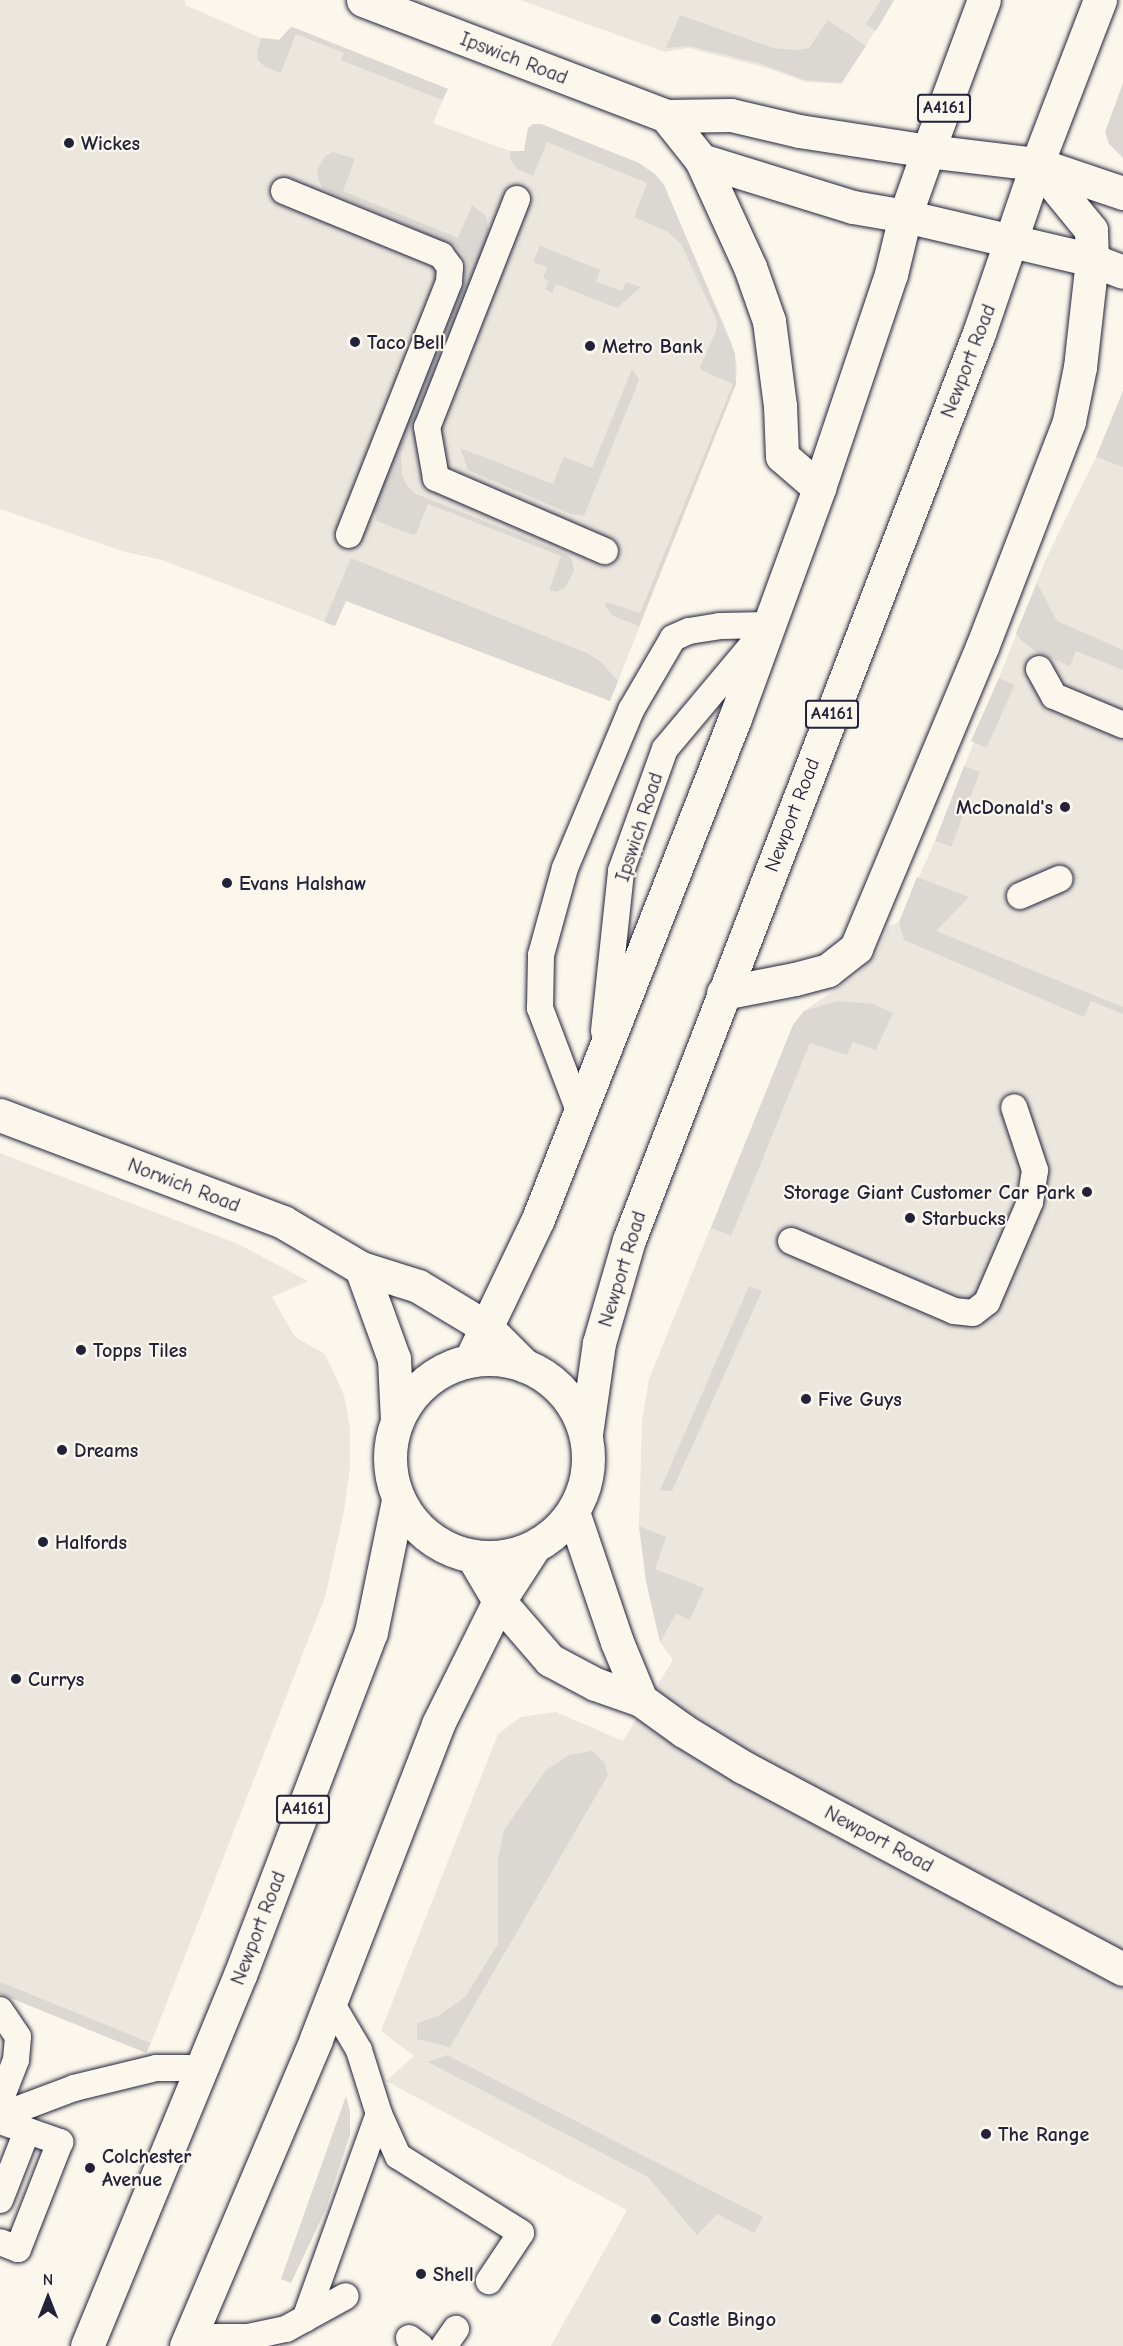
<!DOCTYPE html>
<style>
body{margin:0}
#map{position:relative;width:1123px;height:2346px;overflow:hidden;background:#fbf7ec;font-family:"Comic Neue",sans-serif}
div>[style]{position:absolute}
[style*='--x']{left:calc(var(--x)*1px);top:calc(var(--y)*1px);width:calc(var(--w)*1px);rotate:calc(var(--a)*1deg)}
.built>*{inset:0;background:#ebe7df}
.green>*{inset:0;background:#dbd8d3;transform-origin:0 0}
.roads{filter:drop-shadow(0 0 2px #22223b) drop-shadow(0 0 2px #22223b)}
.lane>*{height:26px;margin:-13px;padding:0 13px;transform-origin:13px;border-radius:13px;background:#fbf7ec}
.street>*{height:33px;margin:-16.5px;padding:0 16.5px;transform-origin:16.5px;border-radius:16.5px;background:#fbf7ec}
.primary>*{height:33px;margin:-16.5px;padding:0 16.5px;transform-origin:16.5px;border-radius:16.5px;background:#fbf7ec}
.primary>.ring{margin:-16.5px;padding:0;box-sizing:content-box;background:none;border:33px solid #fbf7ec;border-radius:50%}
.dots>*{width:16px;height:16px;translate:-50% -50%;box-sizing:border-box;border:3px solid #fbf7ec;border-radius:50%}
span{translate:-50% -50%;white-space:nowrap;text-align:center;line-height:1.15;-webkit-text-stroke:4.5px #fbf7ec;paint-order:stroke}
.shield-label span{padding:2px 4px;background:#fbf7ec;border:2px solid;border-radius:4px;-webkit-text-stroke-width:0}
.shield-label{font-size:18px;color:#22223b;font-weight:700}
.street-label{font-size:20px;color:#22223b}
.poi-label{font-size:20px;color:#22223b;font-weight:700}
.left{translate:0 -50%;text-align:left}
.right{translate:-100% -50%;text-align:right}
.north{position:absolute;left:18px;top:2268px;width:60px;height:60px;-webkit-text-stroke:4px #fbf7ec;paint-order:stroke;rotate:0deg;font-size:16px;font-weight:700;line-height:24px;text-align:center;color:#22223b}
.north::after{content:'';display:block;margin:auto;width:21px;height:27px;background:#22223b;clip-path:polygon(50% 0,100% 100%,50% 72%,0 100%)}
</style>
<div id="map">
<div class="built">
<div style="clip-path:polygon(0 0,185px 0,185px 5px,261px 38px,279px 40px,291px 27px,448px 89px,433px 123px,510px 151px,524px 151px,528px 128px,533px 124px,541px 124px,639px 163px,656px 175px,664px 185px,731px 341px,737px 365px,736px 384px,610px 701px,346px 601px,335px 626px,162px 560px,122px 551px,0 509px)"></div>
<div style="clip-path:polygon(520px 0,894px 0,842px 84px,806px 82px,767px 68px,688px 48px,665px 52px)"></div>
<div style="clip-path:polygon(1123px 391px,1123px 2346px,551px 2346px,627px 2210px,386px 2081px,414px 2056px,381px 2031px,498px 1734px,521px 1717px,556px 1712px,623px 1741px,673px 1660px,660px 1642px,646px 1581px,639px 1526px,642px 1421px,649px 1379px,793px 1025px,804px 1011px,857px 975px,878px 951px,888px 927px,899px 922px,935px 841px,1045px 561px,1096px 457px)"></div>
<div style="clip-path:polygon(0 1153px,238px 1244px,308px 1281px,272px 1297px,295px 1337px,325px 1354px,344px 1395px,350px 1428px,350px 1467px,344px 1511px,325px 1597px,148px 2051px,0 1993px)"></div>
</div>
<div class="green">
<div style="clip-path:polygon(881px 0,894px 0,876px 31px,866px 24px)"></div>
<div style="clip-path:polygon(680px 15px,773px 48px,796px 50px,809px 48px,828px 20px,866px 46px,841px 83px,804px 80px,762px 64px,689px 46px,666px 48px)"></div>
<div style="clip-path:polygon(291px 27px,295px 28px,448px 89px,442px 100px,341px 60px,344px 53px,296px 34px,281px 73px,265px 67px,258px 60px,257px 53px,261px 38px,279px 40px)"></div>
<div style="clip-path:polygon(1123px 83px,1123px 158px,1109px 144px,1105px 132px)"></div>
<div style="clip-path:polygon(533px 124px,541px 124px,639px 163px,656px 175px,664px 185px,735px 353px,736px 384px,639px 626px,613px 616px,605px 606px,607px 602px,640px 613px,733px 384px,701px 370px,700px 367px,716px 331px,717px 321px,681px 244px,668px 232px,634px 217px,647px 183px,547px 142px,533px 176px,517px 169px,510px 159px,510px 151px,524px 151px,528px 128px)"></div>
<div style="clip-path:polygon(333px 152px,355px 159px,343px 191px,458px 238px,472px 205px,486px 216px,489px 234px,401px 454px,402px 476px,408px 487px,416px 494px,567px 554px,572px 560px,574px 570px,566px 587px,556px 592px,549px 590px,561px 556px,428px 504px,416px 534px,413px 535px,377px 521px,373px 507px,464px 283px,467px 262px,463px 254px,455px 246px,323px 189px,318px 179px,317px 170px,325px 156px)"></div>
<div style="clip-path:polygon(540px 246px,600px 270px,596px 282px,622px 291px,626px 282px,641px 287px,617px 308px,556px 284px,552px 293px,545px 289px,549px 281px,543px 278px,547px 267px,533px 262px)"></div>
<div style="clip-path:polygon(632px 369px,639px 380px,584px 516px,571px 514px,468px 470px,460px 448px,553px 484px,564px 457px,592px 468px)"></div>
<div style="clip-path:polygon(1123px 391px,1123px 467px,1096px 457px)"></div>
<div style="clip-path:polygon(351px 558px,587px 653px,601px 662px,618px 681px,610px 701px,346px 601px,335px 626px,324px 622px)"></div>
<div style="clip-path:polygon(1037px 583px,1057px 621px,1123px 650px,1123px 670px,1076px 651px,1070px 666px,1036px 652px,1020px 639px,1016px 633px)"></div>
<div style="left:999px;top:678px;width:17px;height:69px;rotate:24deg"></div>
<div style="left:964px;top:766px;width:17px;height:80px;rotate:21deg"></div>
<div style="clip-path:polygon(917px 877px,969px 897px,936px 931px,1123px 1007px,1123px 1014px,1091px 1001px,1084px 1017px,904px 940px,899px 922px)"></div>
<div style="clip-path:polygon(837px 1001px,874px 1004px,893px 1013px,876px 1050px,853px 1042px,847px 1055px,810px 1043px,731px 1236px,711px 1228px,793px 1025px,804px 1011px)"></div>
<div style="clip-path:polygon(749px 1286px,762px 1291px,672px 1491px,660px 1490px)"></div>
<div style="clip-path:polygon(639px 1526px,666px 1537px,655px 1569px,704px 1588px,690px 1620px,676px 1614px,660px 1642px,646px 1581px)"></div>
<div style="clip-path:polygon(592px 1751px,604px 1762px,608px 1775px,450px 2047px,417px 2039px,417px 2023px,438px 2016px,465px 1997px,498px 1944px,498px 1859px,504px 1830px,546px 1770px,569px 1755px)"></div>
<div style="left:0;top:1982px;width:162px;height:11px;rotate:22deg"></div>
<div style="clip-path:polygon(447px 2055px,763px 2217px,754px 2233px,717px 2214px,697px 2235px,648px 2177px,428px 2062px)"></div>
<div style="clip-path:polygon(346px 2096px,350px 2111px,350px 2135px,325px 2211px,291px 2283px,281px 2279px)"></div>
</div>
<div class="roads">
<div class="lane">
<div style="--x:284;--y:191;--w:170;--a:22.2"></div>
<div style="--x:441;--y:255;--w:15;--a:53"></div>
<div style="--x:450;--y:267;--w:15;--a:94"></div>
<div style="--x:449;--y:282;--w:272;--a:111.6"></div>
<div style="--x:517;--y:199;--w:245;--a:111.5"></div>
<div style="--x:427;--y:427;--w:52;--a:80"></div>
<div style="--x:436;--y:478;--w:184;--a:23.4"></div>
<div style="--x:1039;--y:669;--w:31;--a:61"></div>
<div style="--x:1054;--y:696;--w:75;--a:22.8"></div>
<div style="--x:1020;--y:896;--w:43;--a:-23.6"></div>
<div style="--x:604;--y:1031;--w:161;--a:-83.9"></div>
<div style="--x:621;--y:871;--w:130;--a:-70.2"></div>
<div style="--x:665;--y:749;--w:146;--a:-50"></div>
<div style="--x:581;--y:1116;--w:116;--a:-110.8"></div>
<div style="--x:540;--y:1008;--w:53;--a:-88.9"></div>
<div style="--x:541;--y:955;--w:90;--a:-74.6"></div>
<div style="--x:565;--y:868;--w:171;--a:-67.3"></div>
<div style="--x:631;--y:710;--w:83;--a:-59.7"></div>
<div style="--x:673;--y:638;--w:17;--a:-24"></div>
<div style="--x:689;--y:631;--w:31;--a:-9"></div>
<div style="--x:720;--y:626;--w:49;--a:-1.2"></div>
<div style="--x:791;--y:1241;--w:177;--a:23.2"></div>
<div style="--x:954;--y:1311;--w:19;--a:6"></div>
<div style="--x:973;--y:1313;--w:18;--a:-38"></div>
<div style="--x:987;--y:1302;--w:109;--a:-66.7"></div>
<div style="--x:1030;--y:1202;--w:32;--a:-81"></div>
<div style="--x:1035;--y:1170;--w:66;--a:-108.4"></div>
<div style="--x:0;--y:2010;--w:32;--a:56"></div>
<div style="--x:18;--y:2037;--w:23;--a:95"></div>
<div style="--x:16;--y:2060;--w:44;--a:111.3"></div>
<div style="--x:379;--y:2114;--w:46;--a:65.7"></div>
<div style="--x:398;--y:2156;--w:145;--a:32"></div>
<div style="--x:521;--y:2233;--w:58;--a:123.7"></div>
<div style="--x:0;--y:2116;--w:79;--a:-20.7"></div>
<div style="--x:74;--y:2088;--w:84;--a:-13.7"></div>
<div style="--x:156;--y:2068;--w:47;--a:0"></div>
<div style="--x:0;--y:2121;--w:64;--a:19.3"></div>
<div style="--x:60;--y:2142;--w:115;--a:111.4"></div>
<div style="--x:18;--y:2249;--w:19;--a:-159"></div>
<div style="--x:0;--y:2200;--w:74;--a:-68.6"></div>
<div style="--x:305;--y:2319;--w:218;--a:-70.2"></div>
<div style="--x:379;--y:2114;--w:67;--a:-107.4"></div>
<div style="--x:359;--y:2050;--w:57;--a:-120.6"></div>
<div style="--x:189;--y:2337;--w:59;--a:0"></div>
<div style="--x:248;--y:2337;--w:39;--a:-12"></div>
<div style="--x:286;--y:2329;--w:68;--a:-28.8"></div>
<div style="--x:409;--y:2338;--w:14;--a:36"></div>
<div style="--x:444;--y:2346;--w:21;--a:-55"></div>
</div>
<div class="street">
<div style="--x:363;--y:0;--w:324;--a:20.9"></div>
<div style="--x:666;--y:116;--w:65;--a:-0.9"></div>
<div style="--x:731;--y:115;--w:70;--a:13.2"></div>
<div style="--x:799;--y:131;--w:131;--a:8.8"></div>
<div style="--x:928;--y:151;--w:110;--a:6.8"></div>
<div style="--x:1037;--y:164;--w:91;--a:18.6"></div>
<div style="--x:666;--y:116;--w:56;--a:51.5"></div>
<div style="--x:701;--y:160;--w:159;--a:17.2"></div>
<div style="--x:853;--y:207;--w:53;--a:9.8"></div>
<div style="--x:905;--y:216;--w:192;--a:13.2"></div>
<div style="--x:1092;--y:260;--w:33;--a:21"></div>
<div style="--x:701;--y:160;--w:118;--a:65.4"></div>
<div style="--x:750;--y:267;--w:57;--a:70.6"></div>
<div style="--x:769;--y:321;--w:86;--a:82.6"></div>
<div style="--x:780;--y:406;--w:50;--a:87.7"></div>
<div style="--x:782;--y:456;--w:49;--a:40.9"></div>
<div style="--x:723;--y:993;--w:73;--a:-11"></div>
<div style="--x:795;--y:979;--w:34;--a:-15"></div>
<div style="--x:828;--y:970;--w:36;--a:-38"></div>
<div style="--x:856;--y:948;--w:326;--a:-67.3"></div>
<div style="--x:982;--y:647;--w:242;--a:-68.9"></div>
<div style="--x:1069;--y:421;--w:55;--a:-78.5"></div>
<div style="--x:1080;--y:367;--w:108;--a:-83.6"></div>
<div style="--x:1092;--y:260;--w:30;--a:-92"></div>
<div style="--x:1091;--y:230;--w:85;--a:-129.3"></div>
<div style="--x:0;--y:1115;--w:303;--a:20.7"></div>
<div style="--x:283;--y:1222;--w:91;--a:30.5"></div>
<div style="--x:361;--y:1268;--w:60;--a:17.5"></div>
<div style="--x:418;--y:1286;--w:79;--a:31.1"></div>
<div style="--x:486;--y:1327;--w:55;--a:45"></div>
<div style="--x:361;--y:1268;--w:97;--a:70.1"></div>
<div style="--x:394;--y:1359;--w:61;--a:87.2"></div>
<div style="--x:573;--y:1512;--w:137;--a:71.3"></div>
<div style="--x:617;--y:1642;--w:63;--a:67.5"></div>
<div style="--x:473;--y:1557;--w:51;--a:59.4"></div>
<div style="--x:499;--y:1601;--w:78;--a:49.2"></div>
<div style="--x:550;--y:1660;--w:51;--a:28.1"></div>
<div style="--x:595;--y:1684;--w:49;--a:19.2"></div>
<div style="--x:641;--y:1700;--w:53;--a:35.8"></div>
<div style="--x:684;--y:1731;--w:69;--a:31.4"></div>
<div style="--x:743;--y:1767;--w:430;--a:28"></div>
</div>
<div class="primary">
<div style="--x:471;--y:1359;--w:155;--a:-64.4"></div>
<div style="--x:538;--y:1219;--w:538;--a:-68.53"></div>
<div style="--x:735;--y:718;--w:245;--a:-69.9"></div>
<div style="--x:819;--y:488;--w:226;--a:-71.4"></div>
<div style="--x:891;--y:274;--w:60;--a:-76.4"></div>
<div style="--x:905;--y:216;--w:69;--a:-70.5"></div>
<div style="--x:928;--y:151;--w:161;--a:-69.7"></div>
<div class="ring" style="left:390px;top:1359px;width:165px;height:165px"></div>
<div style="--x:586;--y:1434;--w:92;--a:-81.9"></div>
<div style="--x:599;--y:1343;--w:107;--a:-73.8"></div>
<div style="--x:629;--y:1240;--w:972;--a:-68.9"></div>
<div style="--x:979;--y:333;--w:179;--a:-71.1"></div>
<div style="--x:1037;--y:164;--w:176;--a:-69"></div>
<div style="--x:87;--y:2346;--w:401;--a:-67.6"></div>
<div style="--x:240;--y:1975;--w:367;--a:-69.1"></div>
<div style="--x:371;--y:1632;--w:134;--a:-78.4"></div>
<div style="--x:186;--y:2346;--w:333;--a:-67"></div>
<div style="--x:316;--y:2039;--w:338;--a:-68.8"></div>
<div style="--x:438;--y:1724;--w:137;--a:-63.6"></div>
<div style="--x:499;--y:1601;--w:64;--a:-57.1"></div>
</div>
</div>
<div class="dots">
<div style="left:69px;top:143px;background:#22223b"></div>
<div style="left:355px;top:342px;background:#22223b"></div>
<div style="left:590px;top:346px;background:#22223b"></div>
<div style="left:1065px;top:807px;background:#22223b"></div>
<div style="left:227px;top:883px;background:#22223b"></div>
<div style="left:1087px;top:1192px;background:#22223b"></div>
<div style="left:910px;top:1218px;background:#22223b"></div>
<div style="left:81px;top:1350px;background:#22223b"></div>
<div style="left:806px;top:1399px;background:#22223b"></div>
<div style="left:62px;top:1450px;background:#22223b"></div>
<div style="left:43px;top:1542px;background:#22223b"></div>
<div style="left:16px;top:1679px;background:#22223b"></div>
<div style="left:986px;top:2134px;background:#22223b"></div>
<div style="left:90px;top:2168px;background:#22223b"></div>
<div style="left:421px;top:2274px;background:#22223b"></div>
<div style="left:656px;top:2319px;background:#22223b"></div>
</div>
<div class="shield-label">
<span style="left:944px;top:108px">A4161</span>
<span style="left:832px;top:714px">A4161</span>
<span style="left:303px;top:1809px">A4161</span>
</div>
<div class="street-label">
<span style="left:514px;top:58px;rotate:21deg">Ipswich Road</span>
<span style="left:968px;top:361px;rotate:-69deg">Newport Road</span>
<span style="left:792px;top:815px;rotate:-69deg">Newport Road</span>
<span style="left:639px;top:827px;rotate:-72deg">Ipswich Road</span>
<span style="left:184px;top:1185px;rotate:21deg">Norwich Road</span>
<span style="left:622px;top:1269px;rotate:-73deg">Newport Road</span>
<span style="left:879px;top:1839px;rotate:28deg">Newport Road</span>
<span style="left:258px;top:1928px;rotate:-69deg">Newport Road</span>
</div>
<div class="poi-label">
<span class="left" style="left:81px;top:143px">Wickes</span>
<span class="left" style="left:367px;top:342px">Taco Bell</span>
<span class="left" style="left:602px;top:346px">Metro Bank</span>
<span class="right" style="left:1053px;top:807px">McDonald's</span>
<span class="left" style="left:239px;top:883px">Evans Halshaw</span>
<span class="right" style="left:1075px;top:1192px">Storage Giant Customer Car Park</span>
<span class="left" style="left:922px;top:1218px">Starbucks</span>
<span class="left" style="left:93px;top:1350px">Topps Tiles</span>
<span class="left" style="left:818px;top:1399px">Five Guys</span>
<span class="left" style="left:74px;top:1450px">Dreams</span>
<span class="left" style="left:55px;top:1542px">Halfords</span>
<span class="left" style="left:28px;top:1679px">Currys</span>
<span class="left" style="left:998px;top:2134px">The Range</span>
<span class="left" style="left:102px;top:2168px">Colchester<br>Avenue</span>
<span class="left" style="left:433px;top:2274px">Shell</span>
<span class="left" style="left:668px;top:2319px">Castle Bingo</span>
</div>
<div class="north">N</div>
</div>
